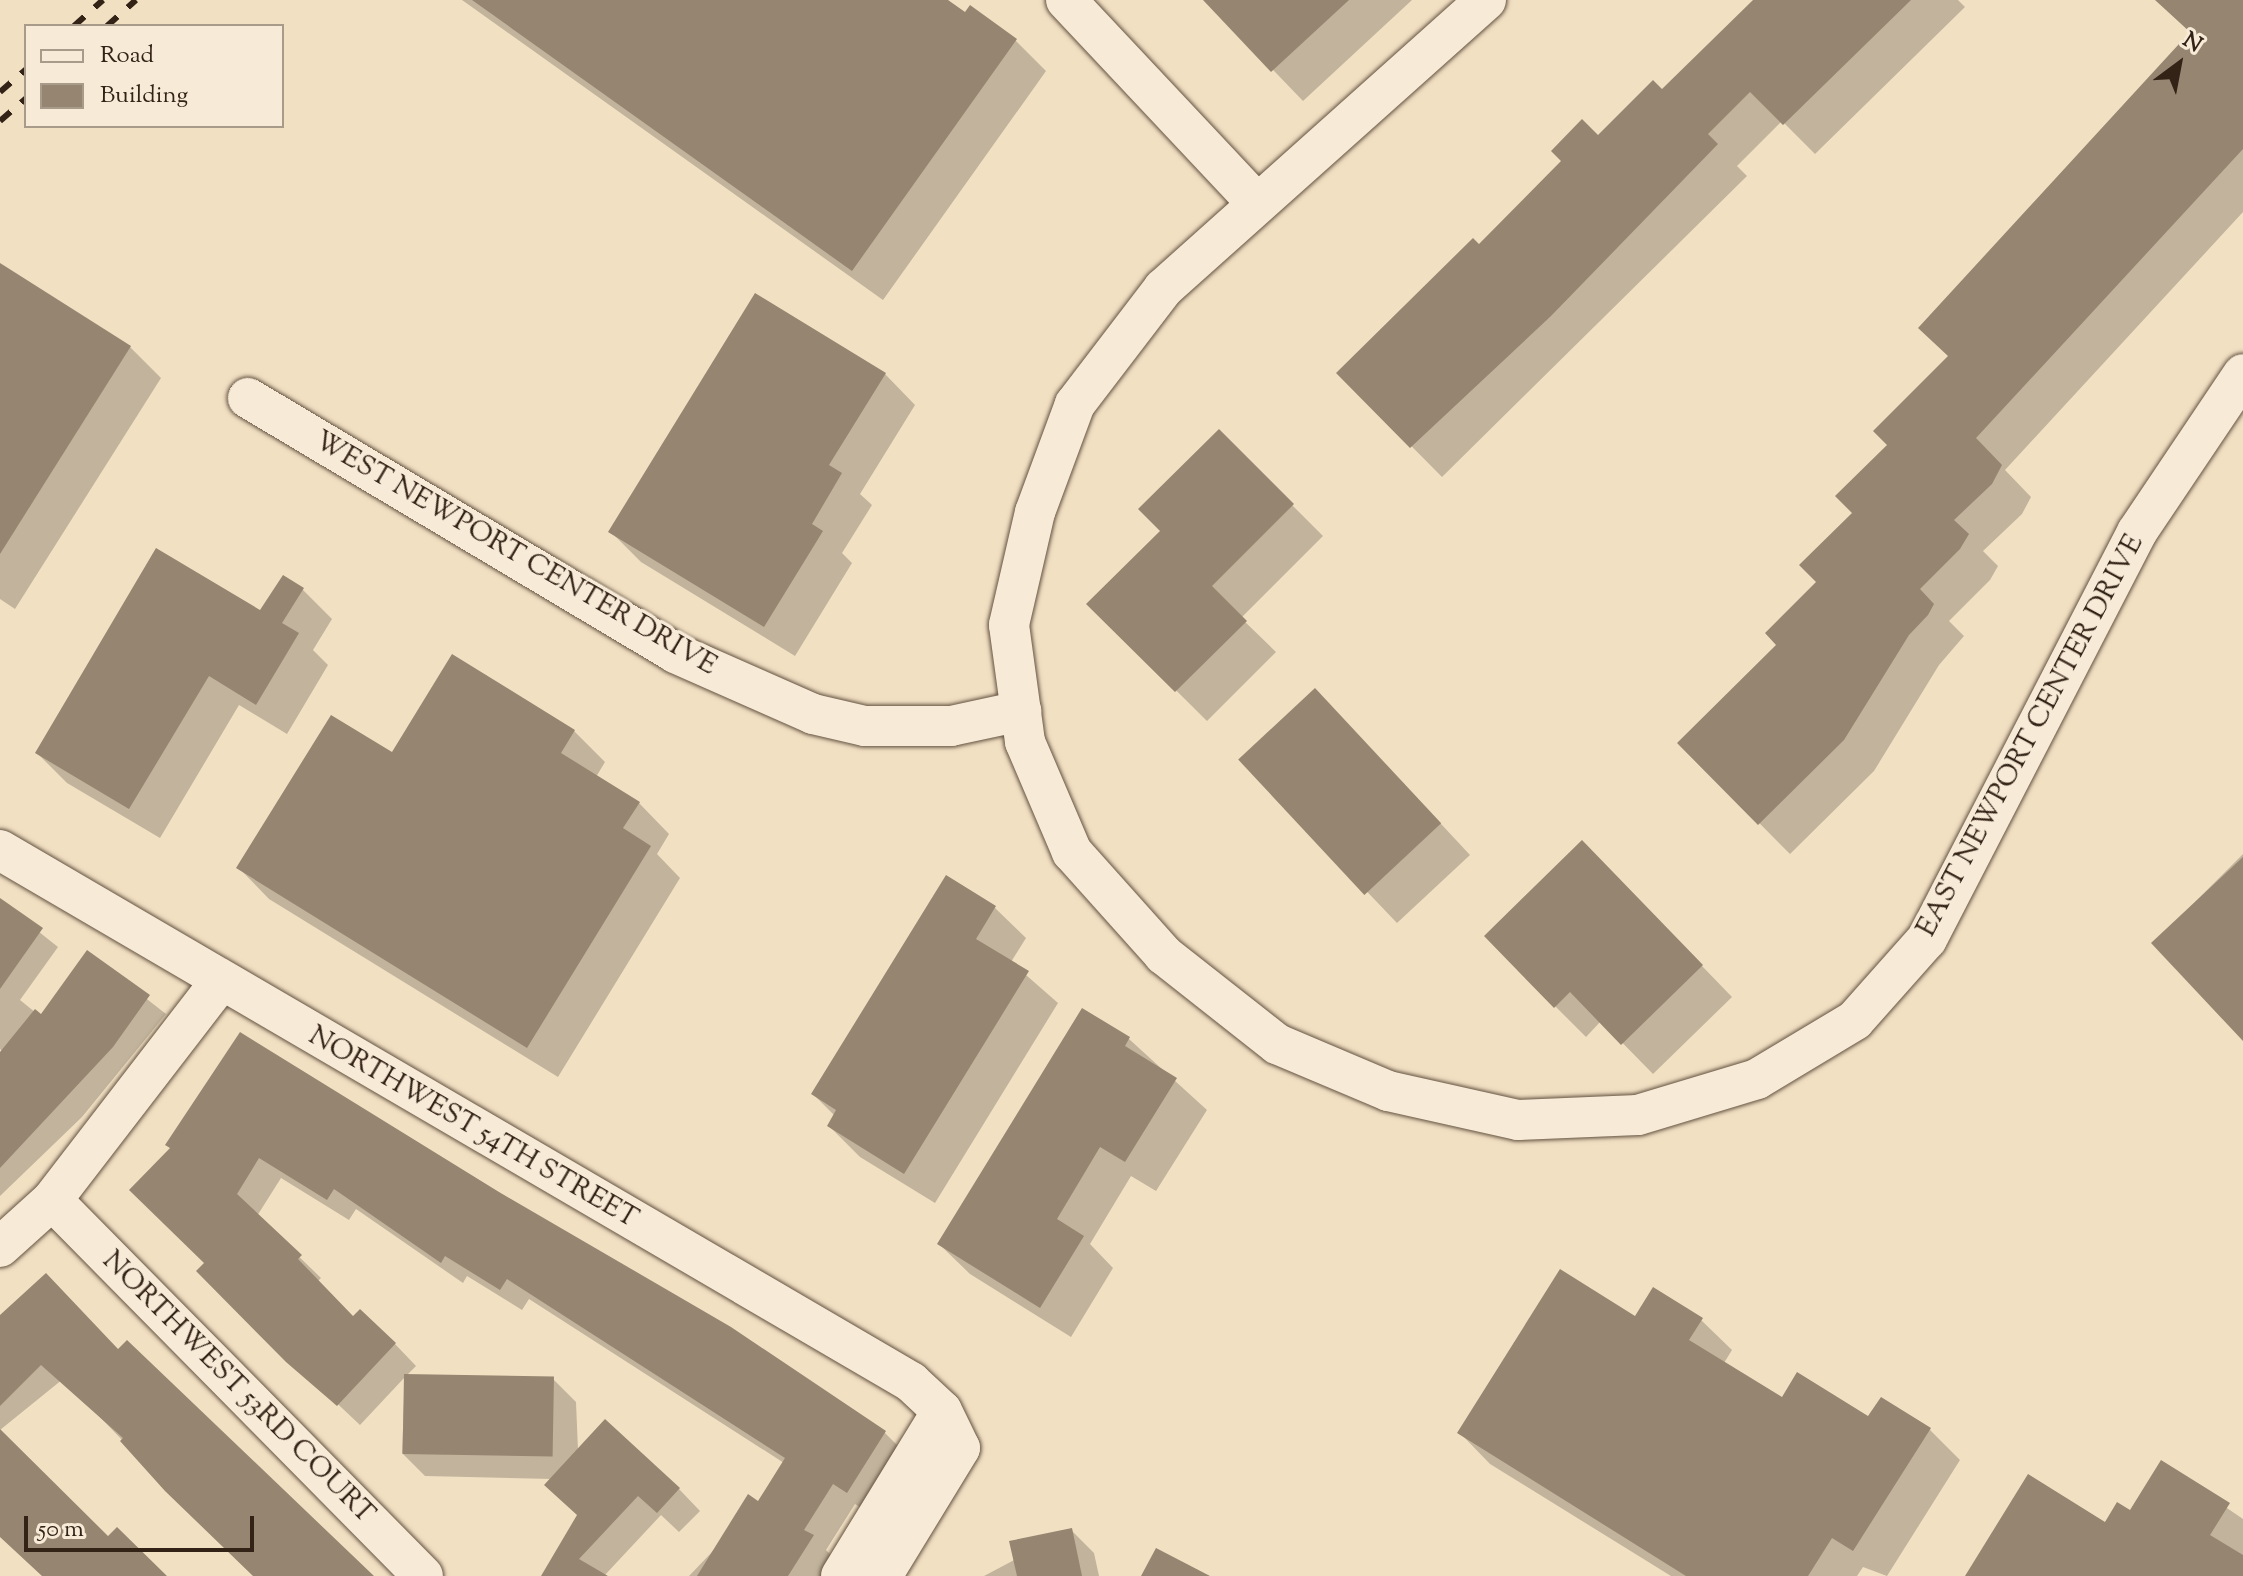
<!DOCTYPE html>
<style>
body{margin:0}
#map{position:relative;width:2243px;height:1576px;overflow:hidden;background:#f2e0c3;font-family:"Sorts Mill Goudy",serif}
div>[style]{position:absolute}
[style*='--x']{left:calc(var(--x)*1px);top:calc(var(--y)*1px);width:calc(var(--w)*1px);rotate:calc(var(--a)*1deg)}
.shadow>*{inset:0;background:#0003}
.building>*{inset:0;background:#968570;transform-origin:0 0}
.roads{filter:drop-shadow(0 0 2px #635241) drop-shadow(0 0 2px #635241)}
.minor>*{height:40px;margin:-20px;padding:0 20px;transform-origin:20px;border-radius:20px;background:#f7ebd8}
.rail>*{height:6px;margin-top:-3px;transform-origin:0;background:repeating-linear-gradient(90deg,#332216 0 14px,transparent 0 28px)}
span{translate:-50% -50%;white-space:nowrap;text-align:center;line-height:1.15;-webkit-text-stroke:7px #f7ebd8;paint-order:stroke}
.street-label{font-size:28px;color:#332216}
.legend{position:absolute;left:24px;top:24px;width:260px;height:104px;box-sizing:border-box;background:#f7ebd8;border:2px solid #a99b8a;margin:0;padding:10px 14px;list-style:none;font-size:24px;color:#332216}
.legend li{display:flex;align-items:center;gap:16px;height:40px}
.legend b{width:40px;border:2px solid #a99b8a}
.north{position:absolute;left:2139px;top:24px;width:80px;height:80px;-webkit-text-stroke:6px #f7ebd8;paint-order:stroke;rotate:32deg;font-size:22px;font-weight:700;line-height:32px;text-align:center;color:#332216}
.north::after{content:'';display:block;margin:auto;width:28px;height:36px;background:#332216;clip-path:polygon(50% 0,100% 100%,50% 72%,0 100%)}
.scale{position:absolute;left:24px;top:1516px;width:230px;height:36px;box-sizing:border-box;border:4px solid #332216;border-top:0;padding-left:10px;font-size:24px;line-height:28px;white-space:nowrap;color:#332216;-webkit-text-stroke:6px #f7ebd8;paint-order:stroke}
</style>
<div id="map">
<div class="shadow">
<div style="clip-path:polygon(462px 0,945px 0,966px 15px,971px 8px,1016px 41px,1046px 71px,883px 300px)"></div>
<div style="clip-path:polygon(1206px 0,1412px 0,1303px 101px)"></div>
<div style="clip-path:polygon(1756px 0,1958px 0,1965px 7px,1815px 154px,1782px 121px,1737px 166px,1747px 176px,1442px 477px,1339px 373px,1662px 91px)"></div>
<div style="clip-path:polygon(2156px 0,2243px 0,2243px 212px,2005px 470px,2031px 497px,2022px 514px,1983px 551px,1998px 566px,1990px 580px,1949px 621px,1964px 636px,1939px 665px,1874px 771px,1790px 854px,1680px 743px,1779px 645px,1819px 582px,1889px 445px,2192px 34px)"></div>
<div style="clip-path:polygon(0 265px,130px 347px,161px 378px,15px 609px,0 599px)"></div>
<div style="clip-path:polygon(885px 374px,915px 405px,860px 494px,872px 505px,842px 553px,852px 563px,795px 656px,641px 562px,611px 532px)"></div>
<div style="clip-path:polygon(1219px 432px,1323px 536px,1241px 618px,1276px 652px,1207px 721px,1089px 604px,1163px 531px)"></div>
<div style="clip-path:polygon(302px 589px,332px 619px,313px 650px,328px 665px,287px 734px,239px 705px,160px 838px,67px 783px,37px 753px)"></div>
<div style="clip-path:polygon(453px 657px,574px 731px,605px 762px,596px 777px,639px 803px,669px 834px,657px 854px,680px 878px,558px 1077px,269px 899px,239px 868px,393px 755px)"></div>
<div style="clip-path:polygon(1345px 721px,1470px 855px,1397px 923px,1241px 760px)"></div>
<div style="clip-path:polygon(2243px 854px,2243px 1037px,2154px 943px)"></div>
<div style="clip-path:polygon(1613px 874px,1732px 997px,1653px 1074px,1601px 1021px,1586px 1037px,1555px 1006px)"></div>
<div style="clip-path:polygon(946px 878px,995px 908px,1026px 938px,1011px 962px,1058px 1003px,935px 1203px,860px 1157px,829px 1126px,835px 1116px,813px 1094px)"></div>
<div style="clip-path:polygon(0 901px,58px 947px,20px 1000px,41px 1017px,88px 953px,166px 1014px,82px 1117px,0 1196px,0 1068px,10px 1057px,0 1049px)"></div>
<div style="clip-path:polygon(1083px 1011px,1129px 1039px,1207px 1110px,1156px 1191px,1131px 1176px,1090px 1244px,1113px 1268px,1071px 1337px,970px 1274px,939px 1244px)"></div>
<div style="clip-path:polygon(241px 1034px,885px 1433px,906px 1454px,869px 1513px,855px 1504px,826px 1550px,834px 1558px,823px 1576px,689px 1576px,759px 1503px,784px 1463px,529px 1299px,522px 1310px,467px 1276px,463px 1283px,356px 1209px,349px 1220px,281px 1178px,257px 1216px,321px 1278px,318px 1281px,354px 1318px,395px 1344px,416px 1366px,406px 1376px,553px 1379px,576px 1402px,578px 1450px,679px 1489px,700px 1511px,679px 1532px,661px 1515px,604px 1576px,543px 1576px,579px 1516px,552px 1479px,425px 1476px,402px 1453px,405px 1377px,360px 1425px,220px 1293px,206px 1263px,172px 1149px)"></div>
<div style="clip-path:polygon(0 1318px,119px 1352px,127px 1343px,367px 1576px,254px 1576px,63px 1379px,0 1430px)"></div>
<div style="clip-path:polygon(1636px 1319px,1701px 1320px,1732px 1350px,1724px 1363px,1782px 1400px,1929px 1429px,1960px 1460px,1887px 1576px,1863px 1567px,1857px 1576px,1671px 1576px,1490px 1464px,1460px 1433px)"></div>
<div style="clip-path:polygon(2161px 1463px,2243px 1519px,2243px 1576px,1967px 1576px,2130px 1512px)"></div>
<div style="clip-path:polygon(1071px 1530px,1094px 1553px,1099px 1576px,984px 1576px)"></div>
</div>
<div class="building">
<div style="clip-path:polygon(472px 0,948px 0,965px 12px,970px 5px,1017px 39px,852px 271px)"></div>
<div style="clip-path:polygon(1203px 0,1349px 0,1271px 72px)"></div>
<div style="clip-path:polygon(1753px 0,1911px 0,1783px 125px,1750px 92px,1708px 134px,1718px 144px,1551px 316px,1410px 448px,1336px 373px,1473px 238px,1479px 244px,1561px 161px,1551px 151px,1582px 119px,1598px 135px,1653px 80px,1662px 89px)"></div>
<div style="clip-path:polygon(2155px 0,2243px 0,2243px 149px,1976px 438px,2002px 465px,1992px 484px,1954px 520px,1969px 534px,1960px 549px,1920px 589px,1934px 604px,1928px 615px,1909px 635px,1844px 740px,1758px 825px,1677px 743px,1776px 645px,1765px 633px,1816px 582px,1799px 565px,1852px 513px,1835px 496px,1887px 445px,1873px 431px,1948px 356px,1918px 328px,2190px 32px)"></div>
<div style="clip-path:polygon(0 263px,131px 346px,0 554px)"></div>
<div style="clip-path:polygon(755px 293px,886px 373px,829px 465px,842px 473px,812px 524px,823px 531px,764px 627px,608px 532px)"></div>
<div style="clip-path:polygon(1219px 429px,1294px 504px,1212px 586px,1247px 621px,1175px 692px,1086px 604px,1160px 531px,1138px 509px)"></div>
<div style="clip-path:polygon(156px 548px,260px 610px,283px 575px,304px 588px,282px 623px,299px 633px,256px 705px,209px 676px,129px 809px,35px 753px)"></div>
<div style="clip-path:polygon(452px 654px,575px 730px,561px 753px,640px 802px,623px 828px,651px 846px,527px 1048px,236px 868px,331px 715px,392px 752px)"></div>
<div style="left:1315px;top:688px;width:185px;height:105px;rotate:47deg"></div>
<div style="clip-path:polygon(1582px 840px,1703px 965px,1621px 1045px,1570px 992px,1554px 1008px,1484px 936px)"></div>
<div style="clip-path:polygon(2243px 857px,2243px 1041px,2151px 943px)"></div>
<div style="clip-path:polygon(946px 875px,996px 906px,976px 939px,1029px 971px,904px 1174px,827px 1126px,836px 1110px,811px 1094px)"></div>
<div style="clip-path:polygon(0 898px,43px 928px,0 989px)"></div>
<div style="clip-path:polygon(87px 950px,150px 995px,113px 1047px,0 1168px,0 1052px,35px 1009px,41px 1014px)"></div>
<div style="clip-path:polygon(1082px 1008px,1130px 1037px,1125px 1046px,1177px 1078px,1125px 1162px,1100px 1147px,1057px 1219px,1084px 1236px,1040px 1308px,937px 1244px)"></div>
<div style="clip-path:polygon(240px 1032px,499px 1192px,731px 1327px,886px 1431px,847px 1493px,833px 1484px,804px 1530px,814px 1535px,788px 1576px,697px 1576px,748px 1494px,758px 1501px,785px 1458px,507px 1279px,500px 1290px,445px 1256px,441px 1263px,334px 1189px,327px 1200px,259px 1158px,237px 1194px,302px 1255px,298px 1259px,353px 1316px,360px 1309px,396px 1343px,337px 1406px,286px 1362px,196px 1271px,204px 1263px,129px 1190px,170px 1148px,165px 1145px)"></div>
<div style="clip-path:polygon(1560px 1269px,1635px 1316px,1653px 1287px,1703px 1318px,1689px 1340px,1782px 1397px,1797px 1372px,1868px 1416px,1881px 1397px,1931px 1428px,1853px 1551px,1832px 1538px,1808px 1576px,1686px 1576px,1457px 1433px)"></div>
<div style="clip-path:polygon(46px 1273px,118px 1349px,127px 1340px,374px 1576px,253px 1576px,165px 1491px,120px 1441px,123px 1438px,41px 1365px,0 1406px,0 1315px)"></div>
<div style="left:404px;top:1374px;width:150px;height:80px;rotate:1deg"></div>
<div style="clip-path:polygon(605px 1419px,680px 1488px,657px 1513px,638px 1496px,579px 1559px,608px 1576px,541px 1576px,577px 1515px,544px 1485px)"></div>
<div style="clip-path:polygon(0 1429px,108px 1536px,117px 1527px,167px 1576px,42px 1576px,0 1537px)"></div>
<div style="clip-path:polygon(2161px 1460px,2230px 1503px,2210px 1535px,2243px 1555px,2243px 1576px,1965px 1576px,2028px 1474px,2105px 1522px,2117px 1502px,2130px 1510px)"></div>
<div style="clip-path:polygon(1072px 1528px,1082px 1576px,1017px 1576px,1009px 1541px)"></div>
<div style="clip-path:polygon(1156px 1548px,1210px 1576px,1141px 1576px)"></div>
</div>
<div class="roads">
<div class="minor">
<div style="--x:1066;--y:0;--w:277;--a:46.8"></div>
<div style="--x:1486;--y:0;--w:433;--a:138.2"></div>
<div style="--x:1163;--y:289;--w:145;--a:127.4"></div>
<div style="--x:1075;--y:404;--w:115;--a:110.3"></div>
<div style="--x:1035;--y:512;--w:116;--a:103"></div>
<div style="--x:1009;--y:625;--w:118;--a:82.2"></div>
<div style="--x:1025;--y:742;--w:120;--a:66.9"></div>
<div style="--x:1072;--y:852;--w:138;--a:48.2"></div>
<div style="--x:1164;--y:955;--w:144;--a:38.2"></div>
<div style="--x:1277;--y:1044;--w:121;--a:22.9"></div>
<div style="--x:1388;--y:1091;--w:133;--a:12.6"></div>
<div style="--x:1518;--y:1120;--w:120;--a:-2.4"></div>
<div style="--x:1638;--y:1115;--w:124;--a:-16.8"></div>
<div style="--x:1757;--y:1079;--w:114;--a:-31"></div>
<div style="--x:1855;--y:1020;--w:108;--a:-48.4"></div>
<div style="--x:1927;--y:939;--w:458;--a:-62.7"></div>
<div style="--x:2137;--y:532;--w:190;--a:-56.1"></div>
<div style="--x:248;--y:398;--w:497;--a:30.8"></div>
<div style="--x:675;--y:653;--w:151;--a:23.8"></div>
<div style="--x:813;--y:714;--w:53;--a:13"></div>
<div style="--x:865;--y:726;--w:86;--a:0"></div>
<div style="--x:951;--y:726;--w:72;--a:-12.1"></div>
<div style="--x:0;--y:850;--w:1055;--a:30.28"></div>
<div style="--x:911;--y:1382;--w:42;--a:43.1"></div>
<div style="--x:942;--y:1411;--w:41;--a:64.1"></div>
<div style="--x:960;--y:1448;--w:150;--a:121.4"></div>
<div style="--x:52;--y:1200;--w:528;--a:45.38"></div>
<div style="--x:0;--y:1247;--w:70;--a:-42.1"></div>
<div style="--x:52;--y:1200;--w:275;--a:-52.4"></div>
<div style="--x:841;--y:1576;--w:193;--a:-58.5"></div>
</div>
</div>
<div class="rail">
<div style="--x:74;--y:26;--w:39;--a:-42"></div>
<div style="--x:107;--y:26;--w:39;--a:-42"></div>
<div style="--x:0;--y:92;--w:35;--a:-41"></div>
<div style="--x:0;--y:121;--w:35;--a:-41"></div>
</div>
<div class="street-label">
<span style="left:515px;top:554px;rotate:30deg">WEST NEWPORT CENTER DRIVE</span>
<span style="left:2031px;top:736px;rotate:-62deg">EAST NEWPORT CENTER DRIVE</span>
<span style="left:473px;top:1128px;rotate:30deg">NORTHWEST 54TH STREET</span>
<span style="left:238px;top:1388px;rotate:45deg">NORTHWEST 53RD COURT</span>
</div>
<ul class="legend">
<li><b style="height:10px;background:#f7ebd8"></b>Road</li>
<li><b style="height:22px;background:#968570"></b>Building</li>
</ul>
<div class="north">N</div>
<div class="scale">50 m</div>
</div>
